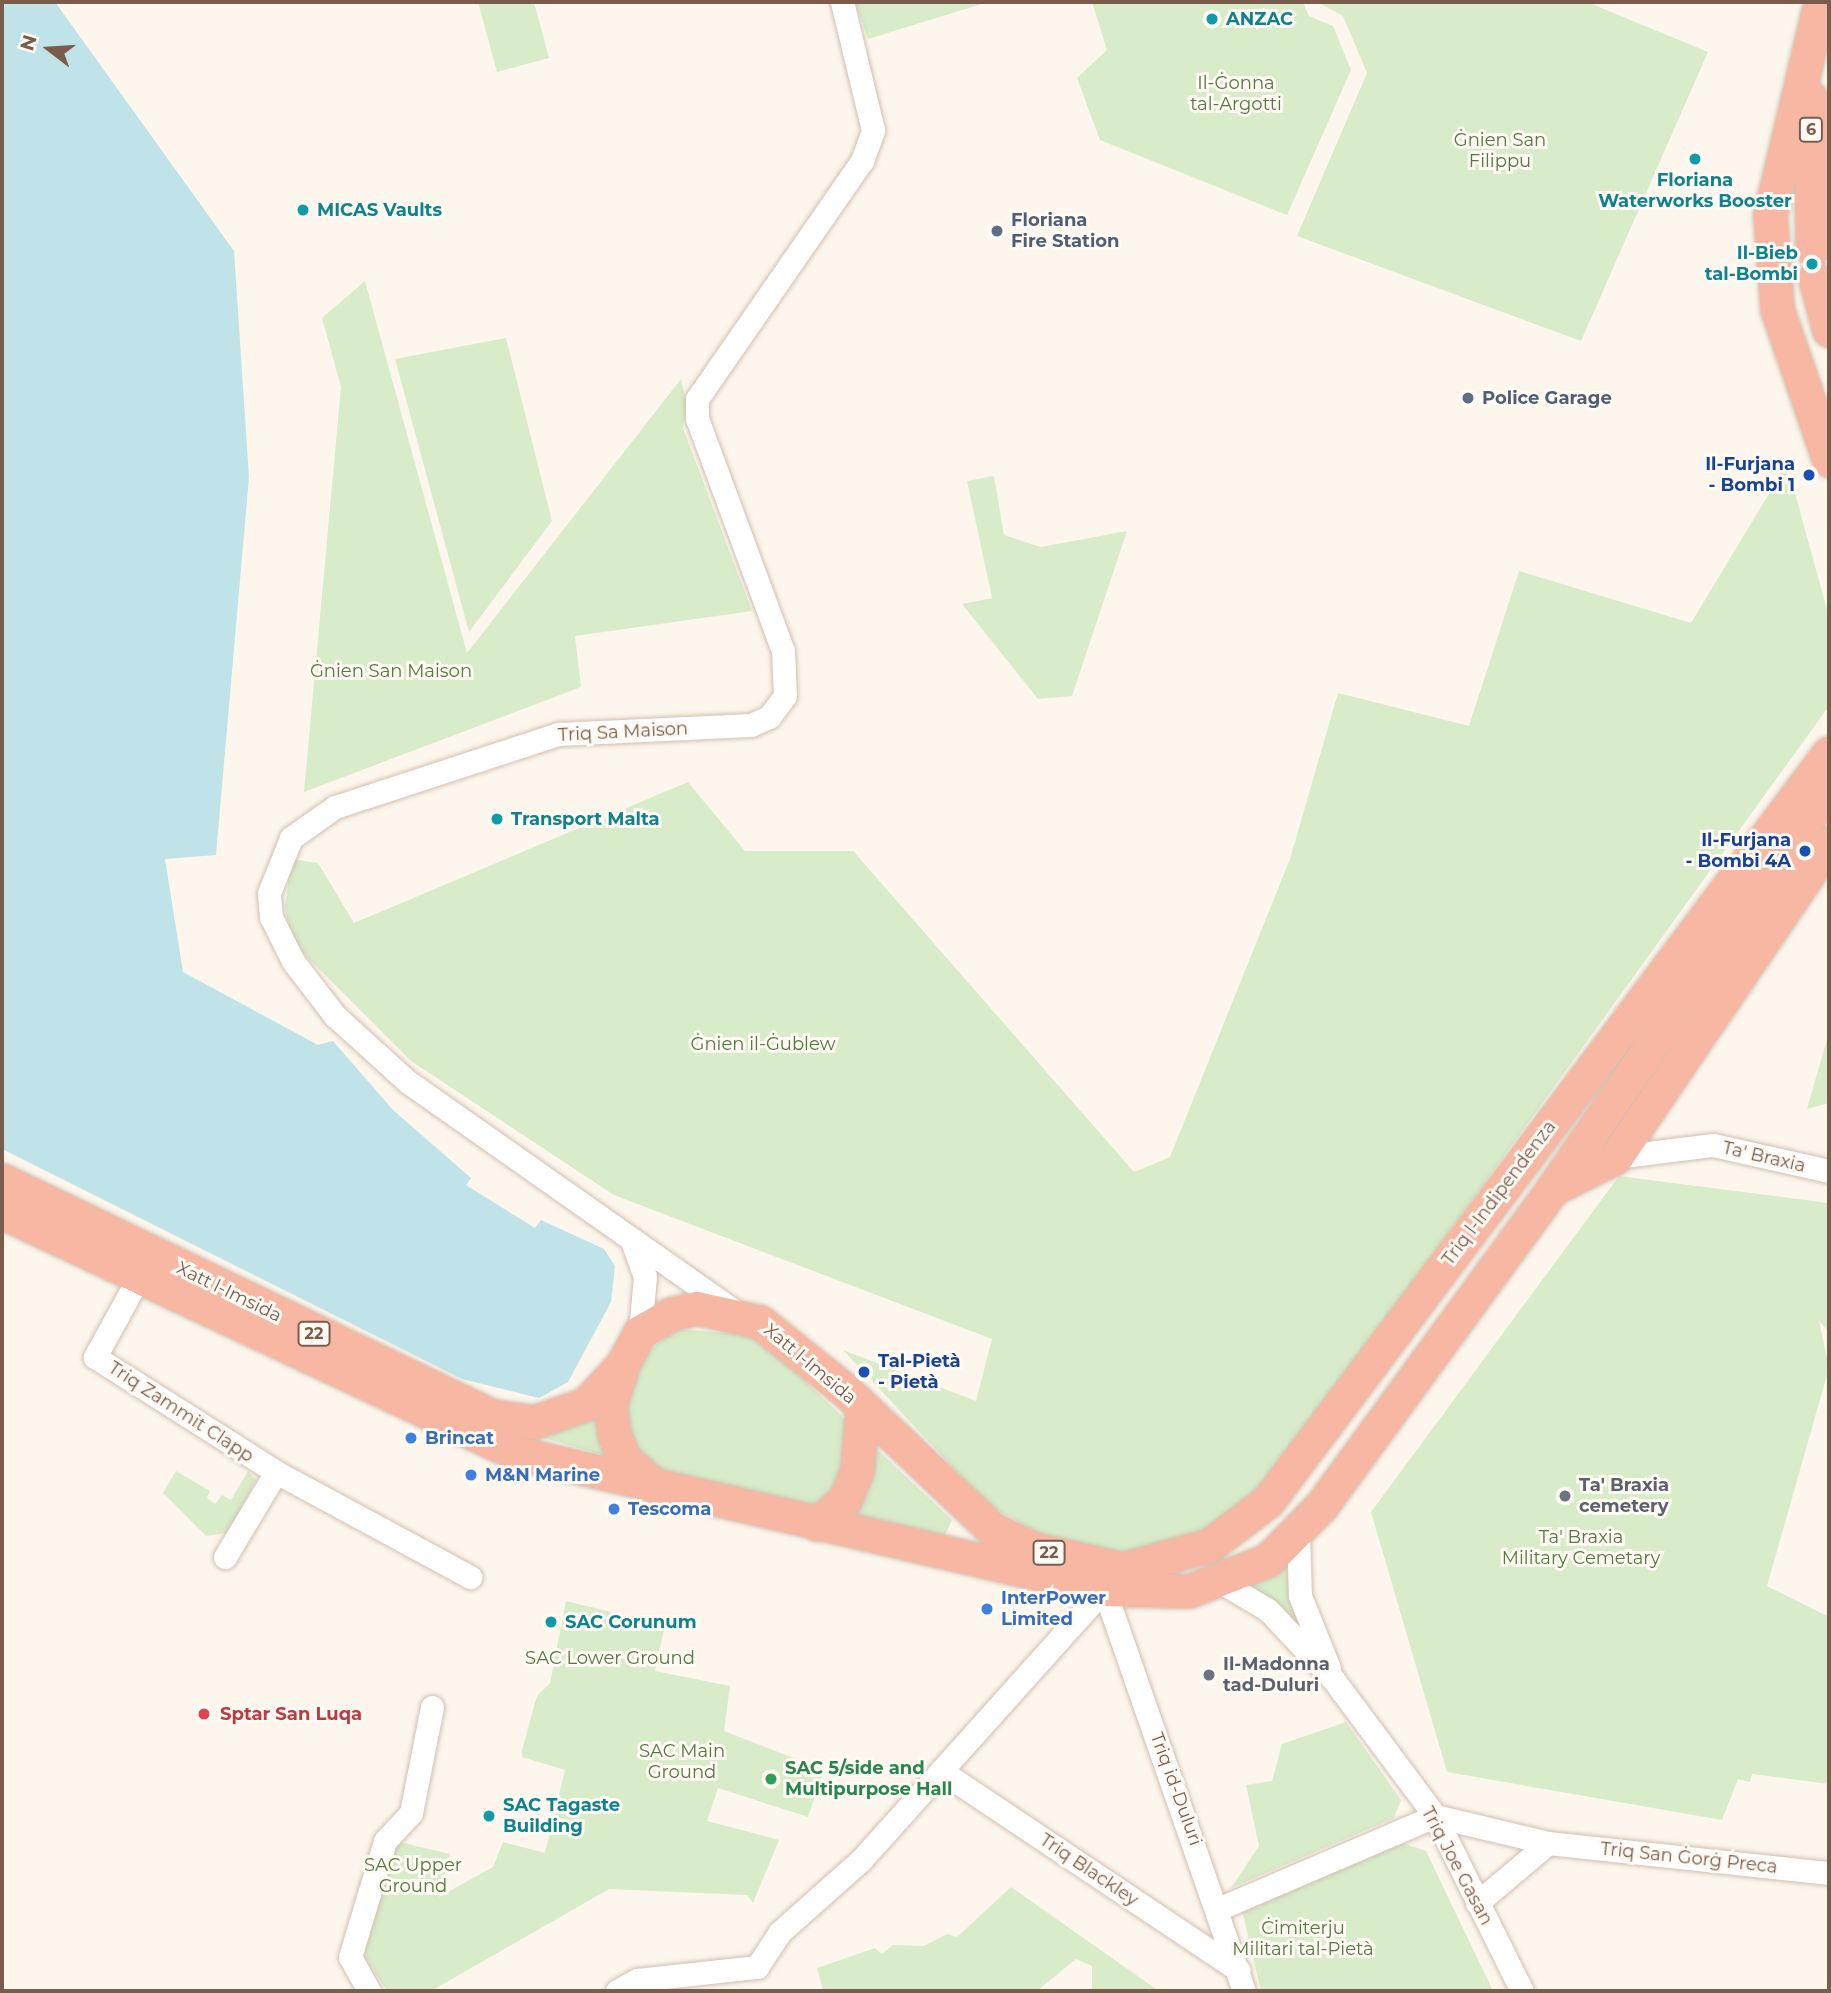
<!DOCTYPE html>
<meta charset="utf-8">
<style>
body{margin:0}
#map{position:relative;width:1831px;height:1993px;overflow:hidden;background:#fdf6ec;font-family:Montserrat,sans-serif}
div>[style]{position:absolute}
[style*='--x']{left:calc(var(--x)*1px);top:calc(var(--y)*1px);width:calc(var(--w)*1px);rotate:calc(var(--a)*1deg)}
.green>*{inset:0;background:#d8ecc9}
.water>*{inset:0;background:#bfe3e8}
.roads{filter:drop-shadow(0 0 2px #d1beb0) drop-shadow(0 0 2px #d1beb0)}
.minor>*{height:23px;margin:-11.5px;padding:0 11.5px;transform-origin:11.5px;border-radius:11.5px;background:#fff}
.highway>*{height:33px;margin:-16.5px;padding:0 16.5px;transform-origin:16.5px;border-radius:16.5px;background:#f7b7a3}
.dots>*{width:19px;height:19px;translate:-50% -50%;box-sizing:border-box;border:4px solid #fffaf3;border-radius:50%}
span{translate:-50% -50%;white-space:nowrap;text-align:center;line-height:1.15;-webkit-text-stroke:6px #fffaf3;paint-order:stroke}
.shield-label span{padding:2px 5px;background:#fffaf3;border:2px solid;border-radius:5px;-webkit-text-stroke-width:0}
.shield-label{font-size:16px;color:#7a5c4d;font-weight:700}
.culture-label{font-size:18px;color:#0d838f;font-weight:700}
.left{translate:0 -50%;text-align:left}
.right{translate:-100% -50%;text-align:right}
.park-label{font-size:18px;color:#537a41}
.service-label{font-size:18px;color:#4e5e75;font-weight:700}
.transit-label{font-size:18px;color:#164399;font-weight:700}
.street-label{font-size:18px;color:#7a5c4d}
.shop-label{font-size:18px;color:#366cbe;font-weight:700}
.worship-label{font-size:18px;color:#5b616d;font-weight:700}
.health-label{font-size:18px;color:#be3a42;font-weight:700}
.leisure-label{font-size:18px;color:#27864d;font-weight:700}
.frame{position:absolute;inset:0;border:4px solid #7a5c4d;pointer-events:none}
.north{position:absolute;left:14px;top:14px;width:70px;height:70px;-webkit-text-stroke:5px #fffaf3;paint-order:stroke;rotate:287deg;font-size:19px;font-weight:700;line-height:28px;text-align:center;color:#7a5c4d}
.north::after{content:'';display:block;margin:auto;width:24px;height:32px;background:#7a5c4d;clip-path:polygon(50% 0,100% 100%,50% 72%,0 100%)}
</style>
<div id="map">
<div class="green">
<div style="clip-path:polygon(478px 2px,534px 2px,549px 58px,497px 72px)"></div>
<div style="clip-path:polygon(855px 2px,988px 2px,868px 39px)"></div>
<div style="clip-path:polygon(1092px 2px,1303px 2px,1309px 16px,1333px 26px,1351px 70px,1287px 215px,1100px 140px,1077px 78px,1107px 50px)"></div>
<div style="clip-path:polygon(1317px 2px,1587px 2px,1708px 52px,1581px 341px,1297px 236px,1367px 73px,1343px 16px)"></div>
<div style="clip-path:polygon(365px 281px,467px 653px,681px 379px,687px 404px,683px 428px,752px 611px,575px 636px,581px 687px,304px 792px,341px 387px,322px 318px)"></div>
<div style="clip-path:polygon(506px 338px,552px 521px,469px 632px,395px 359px)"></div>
<div style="clip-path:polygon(1787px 464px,1829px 617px,1829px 706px,1286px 1458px,1250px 1500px,1200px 1535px,1113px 1561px,1040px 1534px,988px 1505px,843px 1350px,976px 1401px,992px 1339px,614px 1195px,411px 1061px,292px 942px,285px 908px,291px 859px,318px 863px,354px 923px,688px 782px,745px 851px,853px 851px,1134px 1172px,1170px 1157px,1290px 859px,1338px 693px,1469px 726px,1519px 571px,1691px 623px)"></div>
<div style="clip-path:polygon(994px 476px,1004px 535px,1041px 547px,1127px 531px,1072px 696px,1038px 699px,962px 604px,992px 598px,967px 481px)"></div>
<div style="clip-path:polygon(1829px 1032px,1829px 1103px,1807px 1109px)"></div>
<div style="clip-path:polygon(1619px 1176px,1829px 1203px,1829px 1332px,1819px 1321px,1829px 1368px,1767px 1586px,1829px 1617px,1829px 1784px,1752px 1774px,1750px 1782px,1738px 1779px,1722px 1820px,1447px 1772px,1371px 1512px)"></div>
<div style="clip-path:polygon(676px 1329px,752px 1335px,773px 1351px,952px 1520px,943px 1539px,654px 1472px,625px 1431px,628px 1384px,644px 1355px)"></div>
<div style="clip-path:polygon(598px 1414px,606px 1456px,510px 1428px)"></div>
<div style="clip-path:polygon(176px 1471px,210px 1491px,207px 1498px,215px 1504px,222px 1495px,231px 1500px,248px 1471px,256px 1480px,228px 1533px,206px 1536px,163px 1493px)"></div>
<div style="clip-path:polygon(1285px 1557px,1290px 1599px,1314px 1651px,1281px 1605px,1247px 1584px)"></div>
<div style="clip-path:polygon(566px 1601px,665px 1625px,655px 1671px,730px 1686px,724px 1731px,824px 1770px,808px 1817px,718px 1788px,707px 1821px,779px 1840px,753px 1903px,747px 1895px,609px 1889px,431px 1991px,387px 1991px,364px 1957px,395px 1841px,450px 1854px,439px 1897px,493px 1867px,503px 1842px,545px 1853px,565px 1770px,522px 1757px,522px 1750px,537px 1696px,550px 1683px)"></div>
<div style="clip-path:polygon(1346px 1722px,1401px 1800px,1394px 1818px,1231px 1888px,1259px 1846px,1246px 1785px,1272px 1781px,1282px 1744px)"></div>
<div style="clip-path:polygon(1399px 1842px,1426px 1851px,1493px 1991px,1261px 1991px,1242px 1910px)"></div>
<div style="clip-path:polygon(1011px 1887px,1156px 1989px,1178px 1991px,1092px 1991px,1092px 1966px,1076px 1959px,1037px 1991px,823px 1991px,817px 1968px,875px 1948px,882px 1954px,893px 1945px,924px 1946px,947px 1934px,957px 1937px)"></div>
</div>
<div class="water">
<div style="clip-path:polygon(2px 2px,55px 2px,234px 251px,249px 477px,216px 855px,165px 859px,183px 972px,318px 1045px,333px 1041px,393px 1110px,471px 1178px,466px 1185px,535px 1228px,541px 1220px,604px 1249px,615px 1266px,611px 1302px,568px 1382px,539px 1398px,462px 1379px,2px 1149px)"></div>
</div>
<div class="roads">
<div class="minor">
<div style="--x:1616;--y:1157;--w:98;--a:-7.1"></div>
<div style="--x:1713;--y:1145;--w:119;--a:12.6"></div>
<div style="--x:632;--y:1241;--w:37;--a:70"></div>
<div style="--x:645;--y:1276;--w:56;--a:95.1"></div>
<div style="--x:140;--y:1275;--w:94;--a:118.8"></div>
<div style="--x:95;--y:1357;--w:214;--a:32.4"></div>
<div style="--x:276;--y:1472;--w:221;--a:28.4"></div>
<div style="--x:734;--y:1311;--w:397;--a:-144.9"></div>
<div style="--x:409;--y:1083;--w:100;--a:-137.8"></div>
<div style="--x:335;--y:1016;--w:69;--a:-127.4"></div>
<div style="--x:293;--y:961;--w:49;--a:-116.6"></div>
<div style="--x:271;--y:917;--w:24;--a:-95"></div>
<div style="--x:269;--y:893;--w:59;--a:-68.2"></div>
<div style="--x:291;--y:838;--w:54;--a:-35.2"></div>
<div style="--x:335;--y:807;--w:235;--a:-18.1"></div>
<div style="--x:558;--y:734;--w:193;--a:-2.7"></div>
<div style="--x:751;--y:725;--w:20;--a:-24"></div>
<div style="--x:769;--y:717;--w:26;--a:-53"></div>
<div style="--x:785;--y:696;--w:45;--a:-92.5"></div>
<div style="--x:783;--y:651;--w:247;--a:-110.3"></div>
<div style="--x:697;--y:419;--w:20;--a:-90"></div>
<div style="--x:697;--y:399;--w:290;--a:-55.3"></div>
<div style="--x:862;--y:161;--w:33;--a:-70"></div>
<div style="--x:873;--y:130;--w:132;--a:-103.6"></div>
<div style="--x:1298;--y:1533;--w:63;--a:88.2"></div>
<div style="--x:1300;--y:1596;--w:78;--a:68.1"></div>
<div style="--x:225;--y:1557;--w:99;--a:-59"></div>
<div style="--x:1221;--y:1582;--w:55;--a:30.8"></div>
<div style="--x:1268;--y:1610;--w:95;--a:46.7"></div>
<div style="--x:1333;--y:1679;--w:171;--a:53.3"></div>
<div style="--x:1435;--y:1816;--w:195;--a:63.6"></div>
<div style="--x:941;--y:1771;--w:358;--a:33.8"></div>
<div style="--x:1435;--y:1816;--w:116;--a:13.4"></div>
<div style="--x:1548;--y:1843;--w:283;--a:6.1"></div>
<div style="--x:1477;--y:1903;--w:93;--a:-40.2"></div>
<div style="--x:1218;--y:1909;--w:236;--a:-23.2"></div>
<div style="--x:369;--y:1991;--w:39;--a:-119"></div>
<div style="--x:350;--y:1957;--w:121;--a:-73.2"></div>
<div style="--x:385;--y:1841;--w:38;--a:-47"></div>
<div style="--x:411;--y:1813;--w:108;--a:-78.8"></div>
<div style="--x:617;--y:1991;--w:23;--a:-29"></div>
<div style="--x:637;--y:1980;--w:121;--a:-6.2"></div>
<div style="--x:757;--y:1967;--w:42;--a:-56.7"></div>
<div style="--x:780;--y:1932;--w:108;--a:-41.6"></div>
<div style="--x:861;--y:1860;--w:364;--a:-48.1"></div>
<div style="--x:1104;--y:1589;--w:426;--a:70.8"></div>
</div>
<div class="highway">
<div style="--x:1818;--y:12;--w:209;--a:103.3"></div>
<div style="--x:1770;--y:215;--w:94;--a:85.7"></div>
<div style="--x:1777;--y:309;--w:160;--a:71"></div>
<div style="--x:1811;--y:98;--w:151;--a:89.6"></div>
<div style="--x:1815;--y:278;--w:54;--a:74.9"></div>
<div style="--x:2;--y:1180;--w:544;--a:25.72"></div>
<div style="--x:492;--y:1416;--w:42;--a:8.1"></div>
<div style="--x:534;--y:1422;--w:55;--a:-19.1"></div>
<div style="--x:586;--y:1404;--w:54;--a:-47.2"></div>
<div style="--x:623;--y:1364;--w:36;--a:-62"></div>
<div style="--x:640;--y:1332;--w:36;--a:-30"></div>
<div style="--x:671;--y:1314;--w:27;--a:-13"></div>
<div style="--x:697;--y:1308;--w:65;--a:12.5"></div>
<div style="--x:760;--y:1322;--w:110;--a:38.7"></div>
<div style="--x:846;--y:1391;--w:201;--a:43.4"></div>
<div style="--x:992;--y:1529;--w:47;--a:25.5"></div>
<div style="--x:1034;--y:1549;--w:91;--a:12.7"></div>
<div style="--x:1123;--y:1569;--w:90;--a:-15.4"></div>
<div style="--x:1210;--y:1545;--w:73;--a:-37.2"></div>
<div style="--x:1268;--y:1501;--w:935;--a:-53.13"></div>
<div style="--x:1556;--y:1187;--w:67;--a:-26.6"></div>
<div style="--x:1616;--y:1157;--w:379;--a:-55.8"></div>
<div style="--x:2;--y:1212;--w:565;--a:25.16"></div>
<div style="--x:513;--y:1452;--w:607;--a:13.05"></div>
<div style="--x:1104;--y:1589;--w:85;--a:1.3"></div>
<div style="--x:1189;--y:1591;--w:85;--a:-21.4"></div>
<div style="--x:1268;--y:1560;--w:77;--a:-45.5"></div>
<div style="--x:1322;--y:1505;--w:392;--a:-53.9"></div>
<div style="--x:1553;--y:1188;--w:480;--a:-55.4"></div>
<div style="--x:622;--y:1368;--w:39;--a:108"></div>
<div style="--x:610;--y:1405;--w:29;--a:82"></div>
<div style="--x:614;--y:1434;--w:27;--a:68"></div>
<div style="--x:624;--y:1459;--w:43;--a:40.3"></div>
<div style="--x:817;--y:1524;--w:37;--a:-41"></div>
<div style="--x:845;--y:1500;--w:31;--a:-68"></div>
<div style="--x:857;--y:1471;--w:62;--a:-85.4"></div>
</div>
</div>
<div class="dots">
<div style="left:1212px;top:19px;background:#0f9aa8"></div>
<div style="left:1695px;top:159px;background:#0f9aa8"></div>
<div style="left:303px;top:210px;background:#0f9aa8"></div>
<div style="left:997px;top:231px;background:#5c6f8a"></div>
<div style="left:1812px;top:264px;background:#0f9aa8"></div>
<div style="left:1468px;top:398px;background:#5c6f8a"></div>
<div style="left:1809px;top:475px;background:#1a4fb4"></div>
<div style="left:497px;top:819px;background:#0f9aa8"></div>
<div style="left:1805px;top:851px;background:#1a4fb4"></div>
<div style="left:864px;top:1372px;background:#1a4fb4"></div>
<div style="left:411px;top:1438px;background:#3f7fe0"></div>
<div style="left:471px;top:1475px;background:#3f7fe0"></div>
<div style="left:1565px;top:1496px;background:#6b7280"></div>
<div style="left:614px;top:1509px;background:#3f7fe0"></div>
<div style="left:987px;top:1609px;background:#3f7fe0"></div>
<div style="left:551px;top:1622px;background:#0f9aa8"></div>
<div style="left:1209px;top:1675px;background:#6b7280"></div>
<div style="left:204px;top:1714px;background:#e0444e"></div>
<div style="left:771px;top:1779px;background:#2e9e5b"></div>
<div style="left:489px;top:1816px;background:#0f9aa8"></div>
</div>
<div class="shield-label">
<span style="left:1811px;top:130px">6</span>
<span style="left:314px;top:1334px">22</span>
<span style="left:1049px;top:1553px">22</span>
</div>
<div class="culture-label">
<span class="left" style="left:1226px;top:19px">ANZAC</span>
<span style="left:1695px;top:191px">Floriana<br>Waterworks Booster</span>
<span class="left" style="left:317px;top:210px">MICAS Vaults</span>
<span class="right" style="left:1798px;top:264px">Il-Bieb<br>tal-Bombi</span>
<span class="left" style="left:511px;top:819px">Transport Malta</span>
<span class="left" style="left:565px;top:1622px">SAC Corunum</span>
<span class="left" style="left:503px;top:1816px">SAC Tagaste<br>Building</span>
</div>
<div class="park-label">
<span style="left:1236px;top:94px">Il-Ġonna<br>tal-Argotti</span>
<span style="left:1500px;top:151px">Ġnien San<br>Filippu</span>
<span style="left:391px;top:671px">Ġnien San Maison</span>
<span style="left:763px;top:1044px">Ġnien il-Ġublew</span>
<span style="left:1581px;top:1548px">Ta' Braxia<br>Military Cemetary</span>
<span style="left:610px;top:1658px">SAC Lower Ground</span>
<span style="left:682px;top:1762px">SAC Main<br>Ground</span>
<span style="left:413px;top:1876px">SAC Upper<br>Ground</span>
<span style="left:1303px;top:1939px">Ċimiterju<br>Militari tal-Pietà</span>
</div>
<div class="service-label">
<span class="left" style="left:1011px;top:231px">Floriana<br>Fire Station</span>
<span class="left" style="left:1482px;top:398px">Police Garage</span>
</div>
<div class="transit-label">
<span class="right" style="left:1795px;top:475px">Il-Furjana<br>- Bombi 1</span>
<span class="right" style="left:1791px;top:851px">Il-Furjana<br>- Bombi 4A</span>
<span class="left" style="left:878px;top:1372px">Tal-Pietà<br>- Pietà</span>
</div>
<div class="street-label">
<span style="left:623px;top:732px;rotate:-3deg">Triq Sa Maison</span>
<span style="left:1764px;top:1157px;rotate:13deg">Ta' Braxia</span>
<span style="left:1499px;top:1193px;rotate:-53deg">Triq l-Indipendenza</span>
<span style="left:229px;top:1292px;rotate:26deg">Xatt l-Imsida</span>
<span style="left:810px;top:1364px;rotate:40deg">Xatt l-Imsida</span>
<span style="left:181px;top:1412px;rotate:33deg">Triq Zammit Clapp</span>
<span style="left:1176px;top:1789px;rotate:70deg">Triq id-Duluri</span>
<span style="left:1689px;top:1858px;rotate:6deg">Triq San Ġorġ Preca</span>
<span style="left:1457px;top:1866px;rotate:62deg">Triq Joe Gasan</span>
<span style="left:1089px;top:1870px;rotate:34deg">Triq Blackley</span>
</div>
<div class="shop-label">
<span class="left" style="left:425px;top:1438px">Brincat</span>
<span class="left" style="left:485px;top:1475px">M&amp;N Marine</span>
<span class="left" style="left:628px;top:1509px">Tescoma</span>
<span class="left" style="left:1001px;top:1609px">InterPower<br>Limited</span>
</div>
<div class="worship-label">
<span class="left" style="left:1579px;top:1496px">Ta' Braxia<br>cemetery</span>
<span class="left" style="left:1223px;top:1675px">Il-Madonna<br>tad-Duluri</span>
</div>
<div class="health-label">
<span class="left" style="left:220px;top:1714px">Sptar San Luqa</span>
</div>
<div class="leisure-label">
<span class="left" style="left:785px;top:1779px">SAC 5/side and<br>Multipurpose Hall</span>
</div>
<div class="frame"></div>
<div class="north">N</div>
</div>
